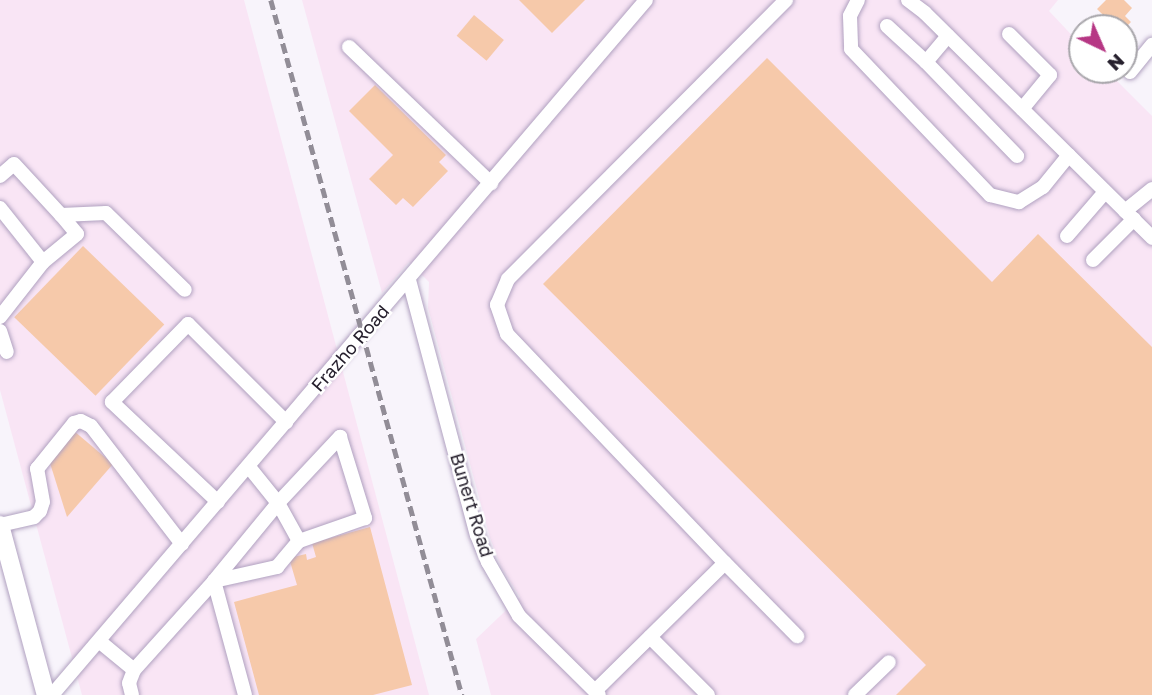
<!DOCTYPE html>
<style>
body{margin:0}
#map{position:relative;width:1152px;height:695px;overflow:hidden;background:#f8f4fb;font-family:"Golos Text",sans-serif}
div>[style]{position:absolute}
[style*='--x']{left:calc(var(--x)*1px);top:calc(var(--y)*1px);width:calc(var(--w)*1px);rotate:calc(var(--a)*1deg)}
.industrial>*{inset:0;background:#f9e5f5}
.building>*{inset:0;background:#f6c9aa;transform-origin:0 0}
.roads{filter:drop-shadow(0 0 2px #b0a1c0) drop-shadow(0 0 2px #b0a1c0)}
.minor>*{height:14px;margin:-7px;padding:0 7px;transform-origin:7px;border-radius:7px;background:#fff}
.major>*{height:18px;margin:-9px;padding:0 9px;transform-origin:9px;border-radius:9px;background:#fff}
.rail>*{height:4.5px;margin-top:-2.25px;transform-origin:0;background:repeating-linear-gradient(90deg,#928d97 0 10px,transparent 0 15px)}
span{translate:-50% -50%;white-space:nowrap;text-align:center;line-height:1.15;-webkit-text-stroke:5px #fff;paint-order:stroke}
.street-label{font-size:18px;color:#26202d}
.north{position:absolute;left:1068px;top:14px;width:70px;height:70px;box-sizing:border-box;background:#fff;border:2px solid #a8a6ab;border-radius:50%;rotate:136deg;font-size:19px;font-weight:700;line-height:28px;text-align:center;color:#26202d}
.north::after{content:'';display:block;margin:auto;width:24px;height:32px;background:#b63784;clip-path:polygon(50% 0,100% 100%,50% 72%,0 100%)}
</style>
<div id="map">
<div class="industrial">
<div style="clip-path:polygon(0 0,244px 0,429px 695px,82px 695px,0 390px)"></div>
<div style="clip-path:polygon(302px 0,1058px 0,1049px 11px,1082px 46px,1082px 70px,1106px 70px,1152px 116px,1152px 695px,491px 695px,476px 639px,520px 597px,501px 567px,490px 538px,428px 308px,429px 282px,409px 262px,382px 293px)"></div>
</div>
<div class="building">
<div style="clip-path:polygon(519px 0,585px 0,552px 33px)"></div>
<div style="clip-path:polygon(1106px 0,1124px 0,1132px 8px,1125px 16px,1131px 22px,1125px 28px,1116px 28px,1097px 9px)"></div>
<div style="left:474px;top:15px;width:39px;height:27px;rotate:40deg"></div>
<div style="clip-path:polygon(767px 58px,992px 282px,1038px 234px,1152px 347px,1152px 695px,896px 695px,926px 665px,543px 284px)"></div>
<div style="clip-path:polygon(375px 85px,446px 155px,439px 162px,448px 171px,413px 207px,403px 198px,396px 205px,369px 179px,393px 155px,349px 111px)"></div>
<div style="left:83px;top:246px;width:113px;height:99px;rotate:44deg"></div>
<div style="clip-path:polygon(74px 431px,113px 464px,67px 517px,49px 460px)"></div>
<div style="clip-path:polygon(370px 527px,412px 685px,373px 695px,259px 695px,234px 602px,297px 585px,289px 558px,306px 554px,307px 560px,316px 557px,312px 543px)"></div>
</div>
<div class="roads">
<div class="minor">
<div style="--x:858;--y:0;--w:18;--a:117"></div>
<div style="--x:850;--y:16;--w:33;--a:88"></div>
<div style="--x:851;--y:49;--w:202;--a:46.4"></div>
<div style="--x:990;--y:195;--w:30;--a:14"></div>
<div style="--x:1019;--y:202;--w:28;--a:-32"></div>
<div style="--x:1043;--y:187;--w:41;--a:-50.9"></div>
<div style="--x:908;--y:0;--w:21;--a:37"></div>
<div style="--x:925;--y:13;--w:320;--a:44.7"></div>
<div style="--x:887;--y:26;--w:53;--a:42.7"></div>
<div style="--x:926;--y:62;--w:34;--a:-50"></div>
<div style="--x:1009;--y:34;--w:58;--a:45"></div>
<div style="--x:1050;--y:75;--w:44;--a:129.5"></div>
<div style="--x:349;--y:47;--w:197;--a:43.8"></div>
<div style="--x:926;--y:62;--w:131;--a:45.9"></div>
<div style="--x:1130;--y:72;--w:35;--a:-51"></div>
<div style="--x:0;--y:176;--w:18;--a:-41"></div>
<div style="--x:14;--y:164;--w:69;--a:47.3"></div>
<div style="--x:61;--y:215;--w:45;--a:-2.5"></div>
<div style="--x:106;--y:213;--w:110;--a:44.3"></div>
<div style="--x:0;--y:208;--w:69;--a:51.5"></div>
<div style="--x:1125;--y:211;--w:35;--a:-39"></div>
<div style="--x:1067;--y:236;--w:58;--a:-49.2"></div>
<div style="--x:1093;--y:260;--w:58;--a:-45"></div>
<div style="--x:409;--y:280;--w:264;--a:75.1"></div>
<div style="--x:477;--y:535;--w:29;--a:68"></div>
<div style="--x:488;--y:562;--w:62;--a:60.1"></div>
<div style="--x:519;--y:616;--w:112;--a:44.6"></div>
<div style="--x:0;--y:317;--w:70;--a:-52"></div>
<div style="--x:43;--y:262;--w:44;--a:-39.5"></div>
<div style="--x:77;--y:234;--w:25;--a:-130"></div>
<div style="--x:0;--y:331;--w:22;--a:72"></div>
<div style="--x:340;--y:437;--w:85;--a:72.8"></div>
<div style="--x:365;--y:518;--w:70;--a:160.8"></div>
<div style="--x:299;--y:541;--w:43;--a:-118.9"></div>
<div style="--x:278;--y:503;--w:91;--a:-46.8"></div>
<div style="--x:218;--y:502;--w:146;--a:-136.7"></div>
<div style="--x:112;--y:402;--w:109;--a:-45.7"></div>
<div style="--x:188;--y:324;--w:139;--a:45"></div>
<div style="--x:0;--y:525;--w:35;--a:-13"></div>
<div style="--x:34;--y:517;--w:8;--a:-45"></div>
<div style="--x:40;--y:511;--w:9;--a:-72"></div>
<div style="--x:43;--y:502;--w:34;--a:-100"></div>
<div style="--x:37;--y:469;--w:59;--a:-51.2"></div>
<div style="--x:74;--y:423;--w:7;--a:-16"></div>
<div style="--x:81;--y:421;--w:11;--a:27"></div>
<div style="--x:91;--y:426;--w:149;--a:52.4"></div>
<div style="--x:725;--y:563;--w:103;--a:45.4"></div>
<div style="--x:650;--y:637;--w:82;--a:45"></div>
<div style="--x:99;--y:641;--w:45;--a:39.6"></div>
<div style="--x:134;--y:670;--w:120;--a:-48"></div>
<div style="--x:214;--y:581;--w:101;--a:-50.6"></div>
<div style="--x:278;--y:503;--w:46;--a:-128.9"></div>
<div style="--x:595;--y:691;--w:182;--a:-44.6"></div>
<div style="--x:725;--y:563;--w:316;--a:-133.6"></div>
<div style="--x:507;--y:334;--w:31;--a:-109"></div>
<div style="--x:497;--y:305;--w:28;--a:-67"></div>
<div style="--x:508;--y:279;--w:394;--a:-45.1"></div>
<div style="--x:52;--y:695;--w:914;--a:-49.48"></div>
<div style="--x:132;--y:695;--w:12;--a:-104"></div>
<div style="--x:129;--y:683;--w:14;--a:-69"></div>
<div style="--x:245;--y:695;--w:118;--a:-105.2"></div>
<div style="--x:214;--y:581;--w:65;--a:-12.5"></div>
<div style="--x:277;--y:567;--w:34;--a:-50"></div>
<div style="--x:855;--y:695;--w:47;--a:-44.1"></div>
</div>
<div class="major">
<div style="--x:0;--y:525;--w:176;--a:74.9"></div>
</div>
</div>
<div class="rail">
<div style="--x:271;--y:0;--w:721;--a:74.63"></div>
</div>
<div class="street-label">
<span style="left:350px;top:348px;rotate:-49deg">Frazho Road</span>
<span style="left:472px;top:505px;rotate:73deg">Bunert Road</span>
</div>
<div class="north">N</div>
</div>
